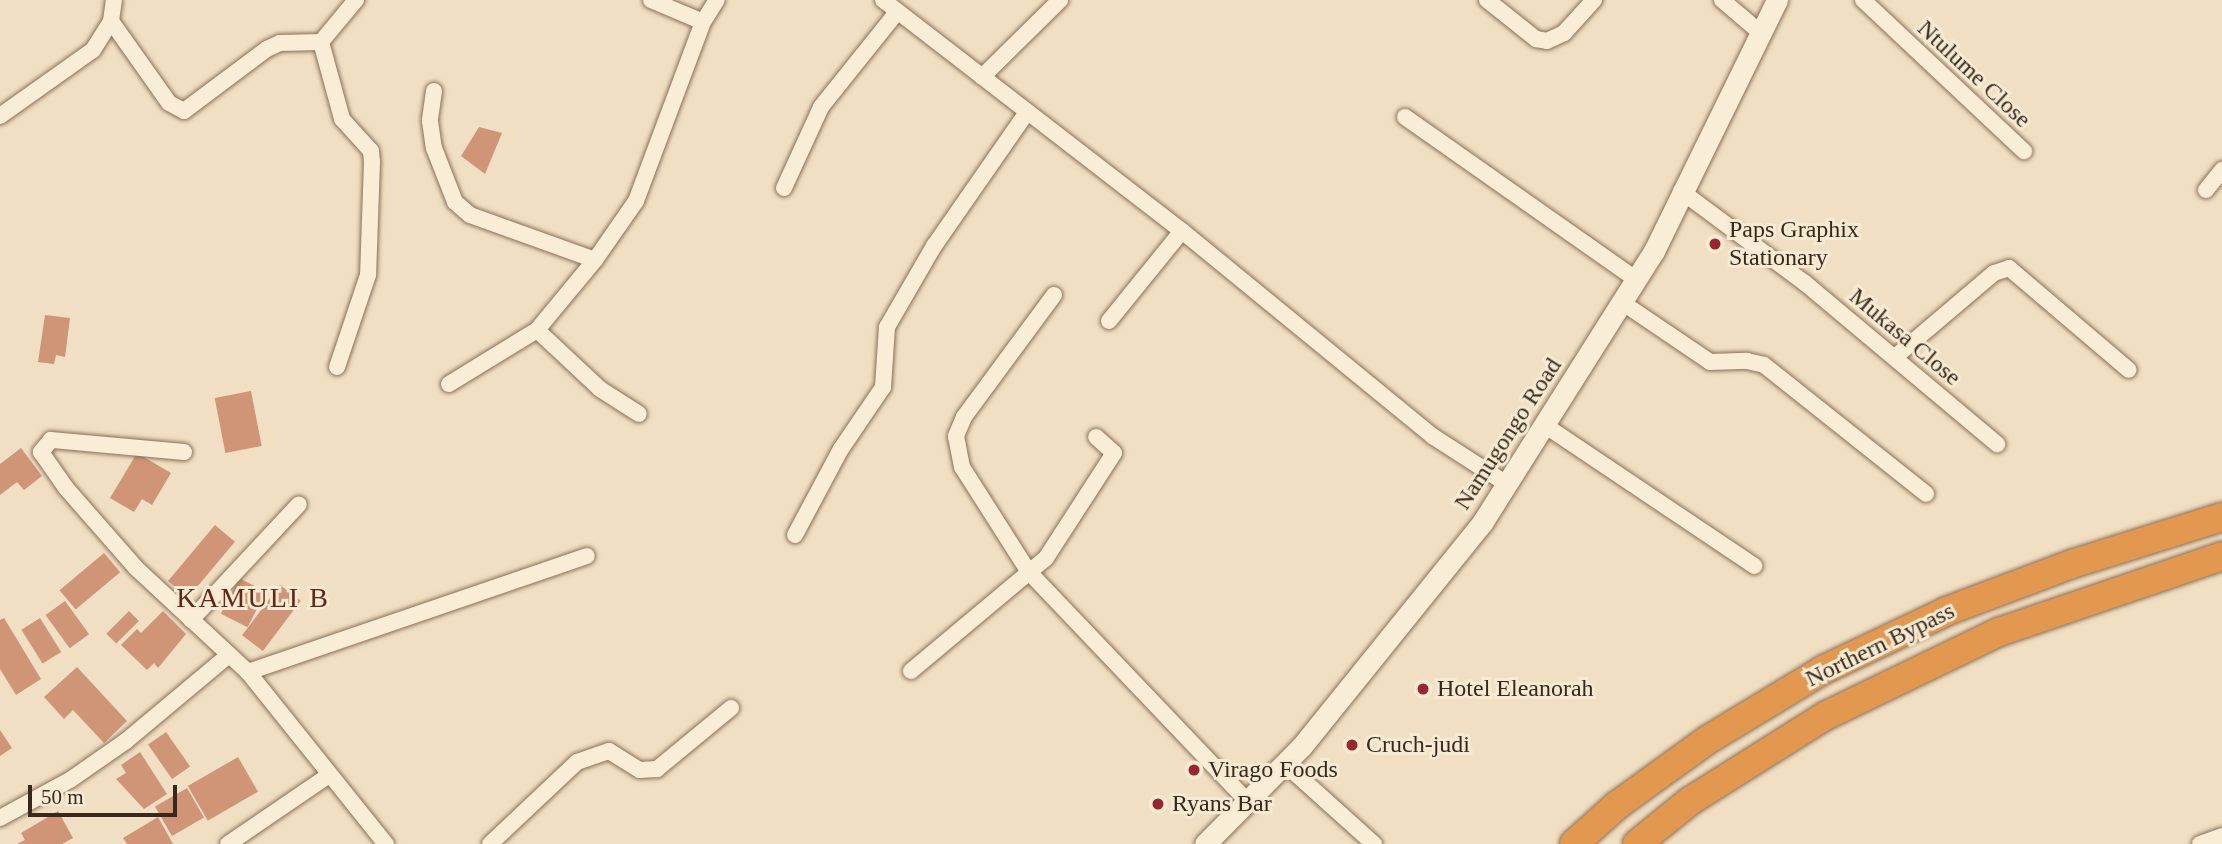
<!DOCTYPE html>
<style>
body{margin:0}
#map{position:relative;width:2222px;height:844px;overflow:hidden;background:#f0dfc2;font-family:"Times New Roman",serif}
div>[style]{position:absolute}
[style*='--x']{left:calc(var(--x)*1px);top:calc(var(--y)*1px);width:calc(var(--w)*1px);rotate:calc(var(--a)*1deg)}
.building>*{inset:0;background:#cf9576;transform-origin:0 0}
.roads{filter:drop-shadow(0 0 2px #8a6f58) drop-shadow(0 0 2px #8a6f58)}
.minor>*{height:16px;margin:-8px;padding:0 8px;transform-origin:8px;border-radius:8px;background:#faedd5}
.secondary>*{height:21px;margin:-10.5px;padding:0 10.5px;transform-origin:10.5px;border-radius:10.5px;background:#faedd5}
.motorway>*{height:28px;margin:-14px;padding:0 14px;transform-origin:14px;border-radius:14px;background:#e3984f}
.dots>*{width:19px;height:19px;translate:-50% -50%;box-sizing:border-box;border:4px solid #f7ead2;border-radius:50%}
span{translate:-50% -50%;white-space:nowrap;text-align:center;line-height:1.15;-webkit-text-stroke:6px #f7ead2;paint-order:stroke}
.street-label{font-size:24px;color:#39291d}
.poi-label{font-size:24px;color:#39291d}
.left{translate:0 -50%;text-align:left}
.quarter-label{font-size:28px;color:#68261b;letter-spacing:2px}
.scale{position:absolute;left:28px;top:785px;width:149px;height:32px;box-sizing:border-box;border:4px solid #39291d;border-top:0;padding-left:9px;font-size:21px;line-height:24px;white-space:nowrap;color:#39291d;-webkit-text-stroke:5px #f7ead2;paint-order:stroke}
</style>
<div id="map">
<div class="building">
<div style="clip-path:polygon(479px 127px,502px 133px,485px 174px,461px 156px)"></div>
<div style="clip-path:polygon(45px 315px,70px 318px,65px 357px,56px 355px,54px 364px,38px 362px)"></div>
<div style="left:251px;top:391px;width:56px;height:37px;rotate:79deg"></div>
<div style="clip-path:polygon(21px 448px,42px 476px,24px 490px,17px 482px,0 495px,0 464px)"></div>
<div style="clip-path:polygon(137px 453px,171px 473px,152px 505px,142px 499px,134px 512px,110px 498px)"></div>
<div style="left:215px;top:525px;width:26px;height:73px;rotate:40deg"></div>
<div style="left:104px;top:553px;width:25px;height:58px;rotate:50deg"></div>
<div style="left:239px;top:578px;width:30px;height:40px;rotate:27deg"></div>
<div style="left:280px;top:585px;width:26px;height:63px;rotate:37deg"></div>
<div style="left:65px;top:601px;width:41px;height:24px;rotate:54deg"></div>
<div style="left:129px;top:611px;width:14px;height:32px;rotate:45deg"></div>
<div style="clip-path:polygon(163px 611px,186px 634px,158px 668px,154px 663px,147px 670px,121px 645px,137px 629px,141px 633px)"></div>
<div style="clip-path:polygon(4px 618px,41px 679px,16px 695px,0 669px,0 620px)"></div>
<div style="left:40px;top:618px;width:40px;height:22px;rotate:58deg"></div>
<div style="clip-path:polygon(77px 667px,127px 721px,104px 743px,73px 710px,64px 719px,44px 697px)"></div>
<div style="clip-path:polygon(0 730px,12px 748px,0 756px)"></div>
<div style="left:166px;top:732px;width:42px;height:22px;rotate:55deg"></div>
<div style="clip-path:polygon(140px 752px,167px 794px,144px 809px,116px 779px,126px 773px,121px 765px)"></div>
<div style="left:238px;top:757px;width:40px;height:58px;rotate:60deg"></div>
<div style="left:187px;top:788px;width:34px;height:37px;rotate:60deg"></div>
<div style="clip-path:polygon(58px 811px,73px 838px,62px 844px,17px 844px,25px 840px,21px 833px)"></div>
<div style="clip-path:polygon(158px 817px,173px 844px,127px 844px,123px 838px)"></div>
</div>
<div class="roads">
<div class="minor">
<div style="--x:651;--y:0;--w:56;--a:22.9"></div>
<div style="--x:883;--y:0;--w:378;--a:37.7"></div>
<div style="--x:1182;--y:231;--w:325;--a:39.3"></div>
<div style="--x:1434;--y:437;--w:87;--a:32.8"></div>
<div style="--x:1487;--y:0;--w:63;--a:38.5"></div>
<div style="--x:1536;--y:39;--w:11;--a:10"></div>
<div style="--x:1547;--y:41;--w:19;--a:-25"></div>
<div style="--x:1564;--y:33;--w:45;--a:-47.7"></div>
<div style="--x:1722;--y:0;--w:52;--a:40.4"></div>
<div style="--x:1863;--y:0;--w:221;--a:43.2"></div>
<div style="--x:111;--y:21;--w:100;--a:54.7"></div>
<div style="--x:169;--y:103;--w:17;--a:28"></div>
<div style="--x:184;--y:111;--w:104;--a:-36.8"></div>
<div style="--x:267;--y:49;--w:14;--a:-25"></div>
<div style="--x:280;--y:43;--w:41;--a:-1.4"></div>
<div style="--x:321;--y:42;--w:55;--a:-50.2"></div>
<div style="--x:321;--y:42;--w:80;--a:74.7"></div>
<div style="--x:342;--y:119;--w:43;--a:47.8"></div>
<div style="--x:371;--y:151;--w:11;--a:85"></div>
<div style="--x:372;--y:162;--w:113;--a:92"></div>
<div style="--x:368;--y:275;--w:97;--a:108.6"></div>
<div style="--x:982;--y:77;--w:110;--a:-44.6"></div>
<div style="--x:434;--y:91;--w:30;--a:98"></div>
<div style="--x:430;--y:121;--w:27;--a:82"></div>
<div style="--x:434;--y:148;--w:58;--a:68.7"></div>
<div style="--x:455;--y:202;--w:20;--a:41"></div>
<div style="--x:470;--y:215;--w:133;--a:19.8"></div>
<div style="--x:595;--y:260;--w:72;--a:-55.2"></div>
<div style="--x:636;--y:201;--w:191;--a:-69.5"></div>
<div style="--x:703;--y:22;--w:26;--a:-58"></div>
<div style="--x:0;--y:116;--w:114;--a:-35.4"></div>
<div style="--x:93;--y:50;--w:34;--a:-58"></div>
<div style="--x:111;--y:21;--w:21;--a:-82"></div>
<div style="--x:1405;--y:117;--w:284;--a:35.1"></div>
<div style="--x:784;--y:188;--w:89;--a:-65.4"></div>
<div style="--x:821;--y:107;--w:122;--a:-51.3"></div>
<div style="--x:2206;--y:190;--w:26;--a:-51"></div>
<div style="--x:1681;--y:191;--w:154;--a:36.6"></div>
<div style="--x:1805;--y:283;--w:251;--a:40"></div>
<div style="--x:1054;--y:295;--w:152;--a:126.4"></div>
<div style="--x:964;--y:417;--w:21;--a:113"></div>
<div style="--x:956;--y:436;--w:32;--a:79"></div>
<div style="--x:962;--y:467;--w:125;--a:57.5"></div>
<div style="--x:1029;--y:572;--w:319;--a:46.4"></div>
<div style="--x:1623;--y:303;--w:105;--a:34.1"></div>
<div style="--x:1710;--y:362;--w:37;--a:-2"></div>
<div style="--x:1747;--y:361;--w:17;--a:13"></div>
<div style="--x:1764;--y:365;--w:207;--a:38.5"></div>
<div style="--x:1109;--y:321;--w:116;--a:-51"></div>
<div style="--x:537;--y:330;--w:86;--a:43.1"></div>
<div style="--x:600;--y:389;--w:46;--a:32.7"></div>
<div style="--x:1895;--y:357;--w:130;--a:-40.3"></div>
<div style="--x:1994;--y:273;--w:16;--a:-18"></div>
<div style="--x:2009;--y:268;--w:157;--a:40.4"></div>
<div style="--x:449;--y:384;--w:103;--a:-31.5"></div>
<div style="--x:537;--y:330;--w:91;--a:-50.4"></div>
<div style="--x:1546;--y:426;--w:251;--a:33.9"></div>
<div style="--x:184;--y:452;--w:134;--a:-174.8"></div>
<div style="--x:51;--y:440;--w:16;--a:130"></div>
<div style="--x:41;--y:452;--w:44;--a:55.2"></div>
<div style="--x:66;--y:488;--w:106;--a:48.8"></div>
<div style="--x:136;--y:568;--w:153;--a:42.9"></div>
<div style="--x:248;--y:672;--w:221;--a:51.3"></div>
<div style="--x:795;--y:535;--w:98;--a:-61.9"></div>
<div style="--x:841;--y:449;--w:75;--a:-55.9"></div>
<div style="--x:883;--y:387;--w:60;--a:-86.2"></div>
<div style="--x:887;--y:327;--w:94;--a:-59.9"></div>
<div style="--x:934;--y:246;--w:163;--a:-55.2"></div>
<div style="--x:191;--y:620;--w:158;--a:-47"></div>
<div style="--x:911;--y:671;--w:176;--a:-39.9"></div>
<div style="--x:1046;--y:558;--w:125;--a:-57.1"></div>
<div style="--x:1114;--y:453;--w:24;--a:-138"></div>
<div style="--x:248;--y:672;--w:358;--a:-18.9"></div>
<div style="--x:1285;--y:764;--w:120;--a:42"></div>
<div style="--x:0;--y:818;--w:80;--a:-28.5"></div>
<div style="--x:70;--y:780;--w:68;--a:-34.9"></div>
<div style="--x:126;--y:741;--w:134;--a:-39.9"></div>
<div style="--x:228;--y:844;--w:122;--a:-34.3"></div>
<div style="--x:490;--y:844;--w:120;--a:-43.3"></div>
<div style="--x:577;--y:762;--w:34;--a:-19"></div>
<div style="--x:609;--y:751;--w:36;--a:32"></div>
<div style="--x:640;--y:770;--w:17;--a:-3"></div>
<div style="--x:657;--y:769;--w:96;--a:-39.5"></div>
<div style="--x:2200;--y:844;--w:23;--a:-20"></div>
</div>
<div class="secondary">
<div style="--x:1205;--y:844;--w:138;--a:-45.3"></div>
<div style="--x:1302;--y:746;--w:287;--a:-51.1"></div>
<div style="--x:1482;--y:523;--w:322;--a:-57.7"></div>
<div style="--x:1654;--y:251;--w:280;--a:-63.9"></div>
</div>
<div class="motorway">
<div style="--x:1574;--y:844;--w:57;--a:-42.1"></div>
<div style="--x:1616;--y:806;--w:115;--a:-35.8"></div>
<div style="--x:1709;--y:739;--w:133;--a:-31.2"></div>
<div style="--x:1823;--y:670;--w:137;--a:-25.4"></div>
<div style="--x:1947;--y:611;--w:134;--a:-20.6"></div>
<div style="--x:2072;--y:564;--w:157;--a:-17.4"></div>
<div style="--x:1637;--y:844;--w:68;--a:-39.1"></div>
<div style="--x:1690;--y:801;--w:160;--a:-32.2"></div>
<div style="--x:1825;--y:716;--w:193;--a:-25.8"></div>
<div style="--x:1999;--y:632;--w:236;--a:-18.8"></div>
</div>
</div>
<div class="dots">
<div style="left:1715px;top:244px;background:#9c262f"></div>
<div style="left:1423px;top:689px;background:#9c262f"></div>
<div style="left:1352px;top:745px;background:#9c262f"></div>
<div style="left:1194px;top:770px;background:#9c262f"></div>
<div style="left:1158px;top:804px;background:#9c262f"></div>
</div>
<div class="street-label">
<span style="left:1974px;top:74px;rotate:43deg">Ntulume Close</span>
<span style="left:1905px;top:337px;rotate:40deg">Mukasa Close</span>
<span style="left:1508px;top:434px;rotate:-57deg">Namugongo Road</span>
<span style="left:1880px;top:645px;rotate:-26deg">Northern Bypass</span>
</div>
<div class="poi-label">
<span class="left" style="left:1729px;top:244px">Paps Graphix<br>Stationary</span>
<span class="left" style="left:1437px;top:689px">Hotel Eleanorah</span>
<span class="left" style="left:1366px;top:745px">Cruch-judi</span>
<span class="left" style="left:1208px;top:770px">Virago Foods</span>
<span class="left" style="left:1172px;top:804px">Ryans Bar</span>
</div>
<div class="quarter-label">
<span style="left:253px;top:598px">KAMULI B</span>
</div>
<div class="scale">50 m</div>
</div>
